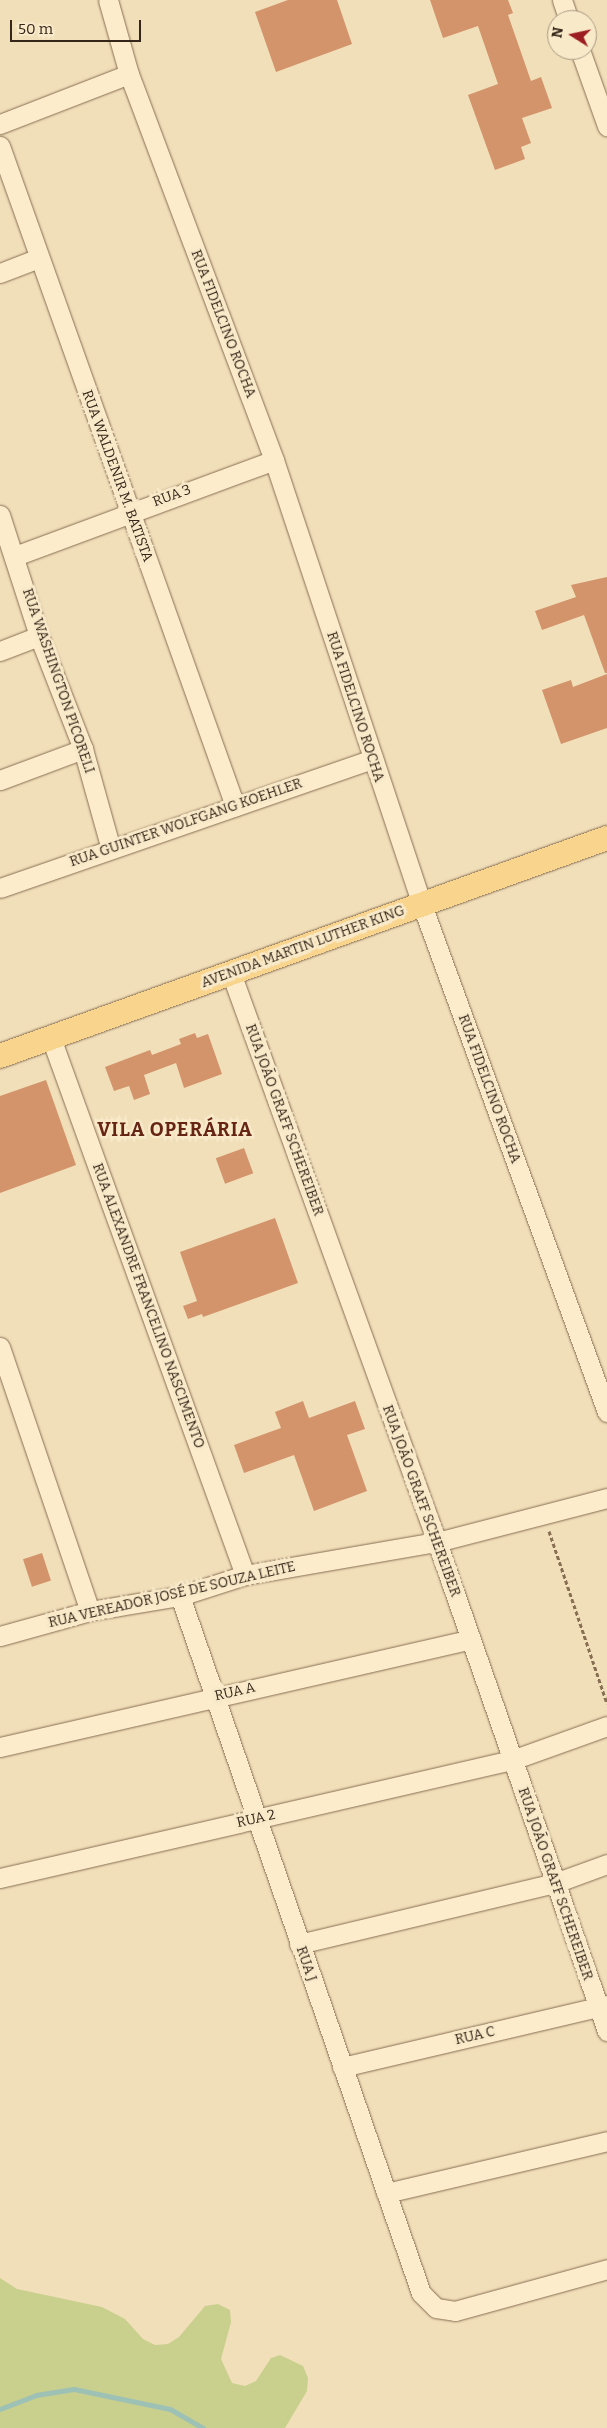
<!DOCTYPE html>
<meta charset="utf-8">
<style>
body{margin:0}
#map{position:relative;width:607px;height:2428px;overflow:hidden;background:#f1dfb9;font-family:Bitter,serif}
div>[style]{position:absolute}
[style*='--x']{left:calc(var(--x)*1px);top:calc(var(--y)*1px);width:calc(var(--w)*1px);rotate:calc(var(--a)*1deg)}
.green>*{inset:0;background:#c9cf8d}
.stream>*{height:5px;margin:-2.5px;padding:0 2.5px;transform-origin:2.5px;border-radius:2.5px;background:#9ec1b6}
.building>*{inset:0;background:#d3936b;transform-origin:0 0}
.path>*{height:3px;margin-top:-1.5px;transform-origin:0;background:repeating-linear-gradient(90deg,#886e53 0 4px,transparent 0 6.5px)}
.roads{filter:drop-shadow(0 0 1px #886e53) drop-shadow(0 0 1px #886e53)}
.minor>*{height:19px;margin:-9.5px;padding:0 9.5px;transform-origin:9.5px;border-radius:9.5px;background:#fceccc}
.major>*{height:24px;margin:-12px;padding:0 12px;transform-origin:12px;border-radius:12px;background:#f9d48c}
span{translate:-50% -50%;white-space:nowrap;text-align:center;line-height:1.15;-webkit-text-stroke:5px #f8e9c9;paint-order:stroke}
.street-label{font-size:14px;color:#362619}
.district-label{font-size:19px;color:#662415;font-weight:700;letter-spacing:1px}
.north{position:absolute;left:547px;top:10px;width:50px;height:50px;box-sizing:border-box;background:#f8e9c9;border:1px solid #aa9b83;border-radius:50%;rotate:280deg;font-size:14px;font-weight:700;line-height:20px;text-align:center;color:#362619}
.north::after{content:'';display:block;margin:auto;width:18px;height:22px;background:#9c1e23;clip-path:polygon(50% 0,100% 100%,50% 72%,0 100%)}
.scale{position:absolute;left:10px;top:20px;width:131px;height:22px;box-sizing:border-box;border:2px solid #362619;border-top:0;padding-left:6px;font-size:15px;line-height:18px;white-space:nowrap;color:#362619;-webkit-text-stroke:4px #f8e9c9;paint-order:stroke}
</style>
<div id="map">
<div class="green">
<div style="clip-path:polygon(0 2278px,17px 2289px,102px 2307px,125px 2319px,143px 2339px,155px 2345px,168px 2344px,179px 2337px,205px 2306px,218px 2304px,230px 2310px,231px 2322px,221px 2359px,232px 2383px,245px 2386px,256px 2381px,271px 2358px,280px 2355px,303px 2366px,308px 2378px,307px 2391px,285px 2428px,0 2428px)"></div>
</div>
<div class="stream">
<div style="--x:0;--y:2409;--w:39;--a:-21"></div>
<div style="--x:36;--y:2395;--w:38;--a:-9"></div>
<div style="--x:74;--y:2389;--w:98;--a:11.8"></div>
<div style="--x:170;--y:2409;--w:38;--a:30"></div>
</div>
<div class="building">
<div style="clip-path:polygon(288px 0,337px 0,352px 44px,276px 72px,255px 12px)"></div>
<div style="clip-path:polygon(430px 0,508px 0,513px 13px,508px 15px,531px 81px,541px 77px,552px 108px,522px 118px,531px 143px,521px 147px,525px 159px,495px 170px,468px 95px,498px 84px,478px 26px,443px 38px)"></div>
<div style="clip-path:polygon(607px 577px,607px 673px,605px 673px,584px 615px,542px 630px,535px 611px,576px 597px,571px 585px)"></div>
<div style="clip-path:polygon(607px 674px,607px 728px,561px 744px,542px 690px,571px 680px,573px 687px)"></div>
<div style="clip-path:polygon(195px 1033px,197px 1038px,208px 1034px,222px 1074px,184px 1088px,176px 1063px,144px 1075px,150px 1094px,134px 1100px,129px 1086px,114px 1091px,105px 1067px,150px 1050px,152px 1055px,181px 1044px,179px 1039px)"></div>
<div style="clip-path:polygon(46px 1080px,76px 1165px,0 1193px,0 1096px)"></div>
<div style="left:244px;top:1148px;width:27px;height:30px;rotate:70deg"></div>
<div style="clip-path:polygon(275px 1218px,298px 1283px,203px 1317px,202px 1314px,188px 1319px,183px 1306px,197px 1301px,180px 1252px)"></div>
<div style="clip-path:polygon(303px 1401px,309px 1418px,355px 1401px,365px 1429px,347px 1435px,367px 1491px,314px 1511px,294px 1455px,244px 1473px,234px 1445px,281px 1428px,275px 1412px)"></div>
<div style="left:42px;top:1553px;width:29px;height:20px;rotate:72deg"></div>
</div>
<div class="path">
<div style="--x:549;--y:1531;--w:182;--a:71.4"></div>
</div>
<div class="roads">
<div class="minor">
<div style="--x:108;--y:0;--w:77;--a:74.2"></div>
<div style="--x:129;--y:74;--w:412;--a:69.4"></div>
<div style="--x:274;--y:460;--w:469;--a:71.6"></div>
<div style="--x:422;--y:905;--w:540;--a:69.95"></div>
<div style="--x:562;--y:0;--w:21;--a:71"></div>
<div style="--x:580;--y:50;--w:81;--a:70.4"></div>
<div style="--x:0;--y:124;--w:138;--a:-21.2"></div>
<div style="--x:0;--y:146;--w:701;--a:70.4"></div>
<div style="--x:0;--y:273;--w:42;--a:-21"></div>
<div style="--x:0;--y:515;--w:127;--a:72.1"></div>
<div style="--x:39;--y:636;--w:121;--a:68.7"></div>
<div style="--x:83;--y:749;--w:104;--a:74.4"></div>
<div style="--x:15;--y:556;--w:276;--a:-20.3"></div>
<div style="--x:0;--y:651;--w:42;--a:-21"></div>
<div style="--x:0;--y:780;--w:89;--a:-20.5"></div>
<div style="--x:0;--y:888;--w:395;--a:-19.1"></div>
<div style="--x:231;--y:973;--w:605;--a:70.1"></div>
<div style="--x:437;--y:1542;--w:518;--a:70.83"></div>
<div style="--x:51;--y:1038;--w:571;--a:70.14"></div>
<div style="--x:0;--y:1347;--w:279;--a:71.2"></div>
<div style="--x:180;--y:1596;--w:737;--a:70.93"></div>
<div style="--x:421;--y:2293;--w:21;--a:45"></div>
<div style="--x:436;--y:2308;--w:19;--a:9"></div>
<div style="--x:455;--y:2311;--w:158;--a:-15.4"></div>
<div style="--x:0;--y:1636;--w:93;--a:-15.5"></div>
<div style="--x:90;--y:1611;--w:91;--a:-9.5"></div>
<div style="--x:180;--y:1596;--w:68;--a:-17.9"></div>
<div style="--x:245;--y:1575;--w:195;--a:-9.8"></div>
<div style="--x:437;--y:1542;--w:176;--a:-14.5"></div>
<div style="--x:0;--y:1747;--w:482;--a:-12.9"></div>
<div style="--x:0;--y:1878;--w:525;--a:-12.98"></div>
<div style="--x:512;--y:1760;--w:101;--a:-19.7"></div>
<div style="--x:299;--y:1944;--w:263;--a:-13.4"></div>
<div style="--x:555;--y:1883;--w:55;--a:-20.1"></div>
<div style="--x:342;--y:2067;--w:272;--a:-13.2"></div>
<div style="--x:386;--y:2193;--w:227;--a:-13.2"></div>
</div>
<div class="major">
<div style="--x:0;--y:1056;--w:645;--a:-19.76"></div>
</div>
</div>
<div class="street-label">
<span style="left:223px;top:324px;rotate:69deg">RUA FIDELCINO ROCHA</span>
<span style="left:117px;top:476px;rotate:70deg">RUA WALDENIR M. BATISTA</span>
<span style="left:172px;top:496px;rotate:-20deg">RUA 3</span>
<span style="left:58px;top:681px;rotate:71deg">RUA WASHINGTON PICORELI</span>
<span style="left:355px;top:707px;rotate:72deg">RUA FIDELCINO ROCHA</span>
<span style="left:186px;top:823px;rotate:-19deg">RUA GUINTER WOLFGANG KOEHLER</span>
<span style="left:303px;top:947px;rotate:-20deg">AVENIDA MARTIN LUTHER KING</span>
<span style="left:489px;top:1089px;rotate:70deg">RUA FIDELCINO ROCHA</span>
<span style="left:284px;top:1120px;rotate:70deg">RUA JOÃO GRAFF SCHEREIBER</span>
<span style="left:148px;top:1306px;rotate:70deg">RUA ALEXANDRE FRANCELINO NASCIMENTO</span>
<span style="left:421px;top:1501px;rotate:70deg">RUA JOÃO GRAFF SCHEREIBER</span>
<span style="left:172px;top:1595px;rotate:-13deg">RUA VEREADOR JOSÉ DE SOUZA LEITE</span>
<span style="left:235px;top:1692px;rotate:-13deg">RUA A</span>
<span style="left:256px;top:1819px;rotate:-13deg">RUA 2</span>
<span style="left:555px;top:1884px;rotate:71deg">RUA JOÃO GRAFF SCHEREIBER</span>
<span style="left:306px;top:1964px;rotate:71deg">RUA J</span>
<span style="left:475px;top:2036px;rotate:-13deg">RUA C</span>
</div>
<div class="district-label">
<span style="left:175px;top:1130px">VILA OPERÁRIA</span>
</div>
<div class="north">N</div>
<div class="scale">50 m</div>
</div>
